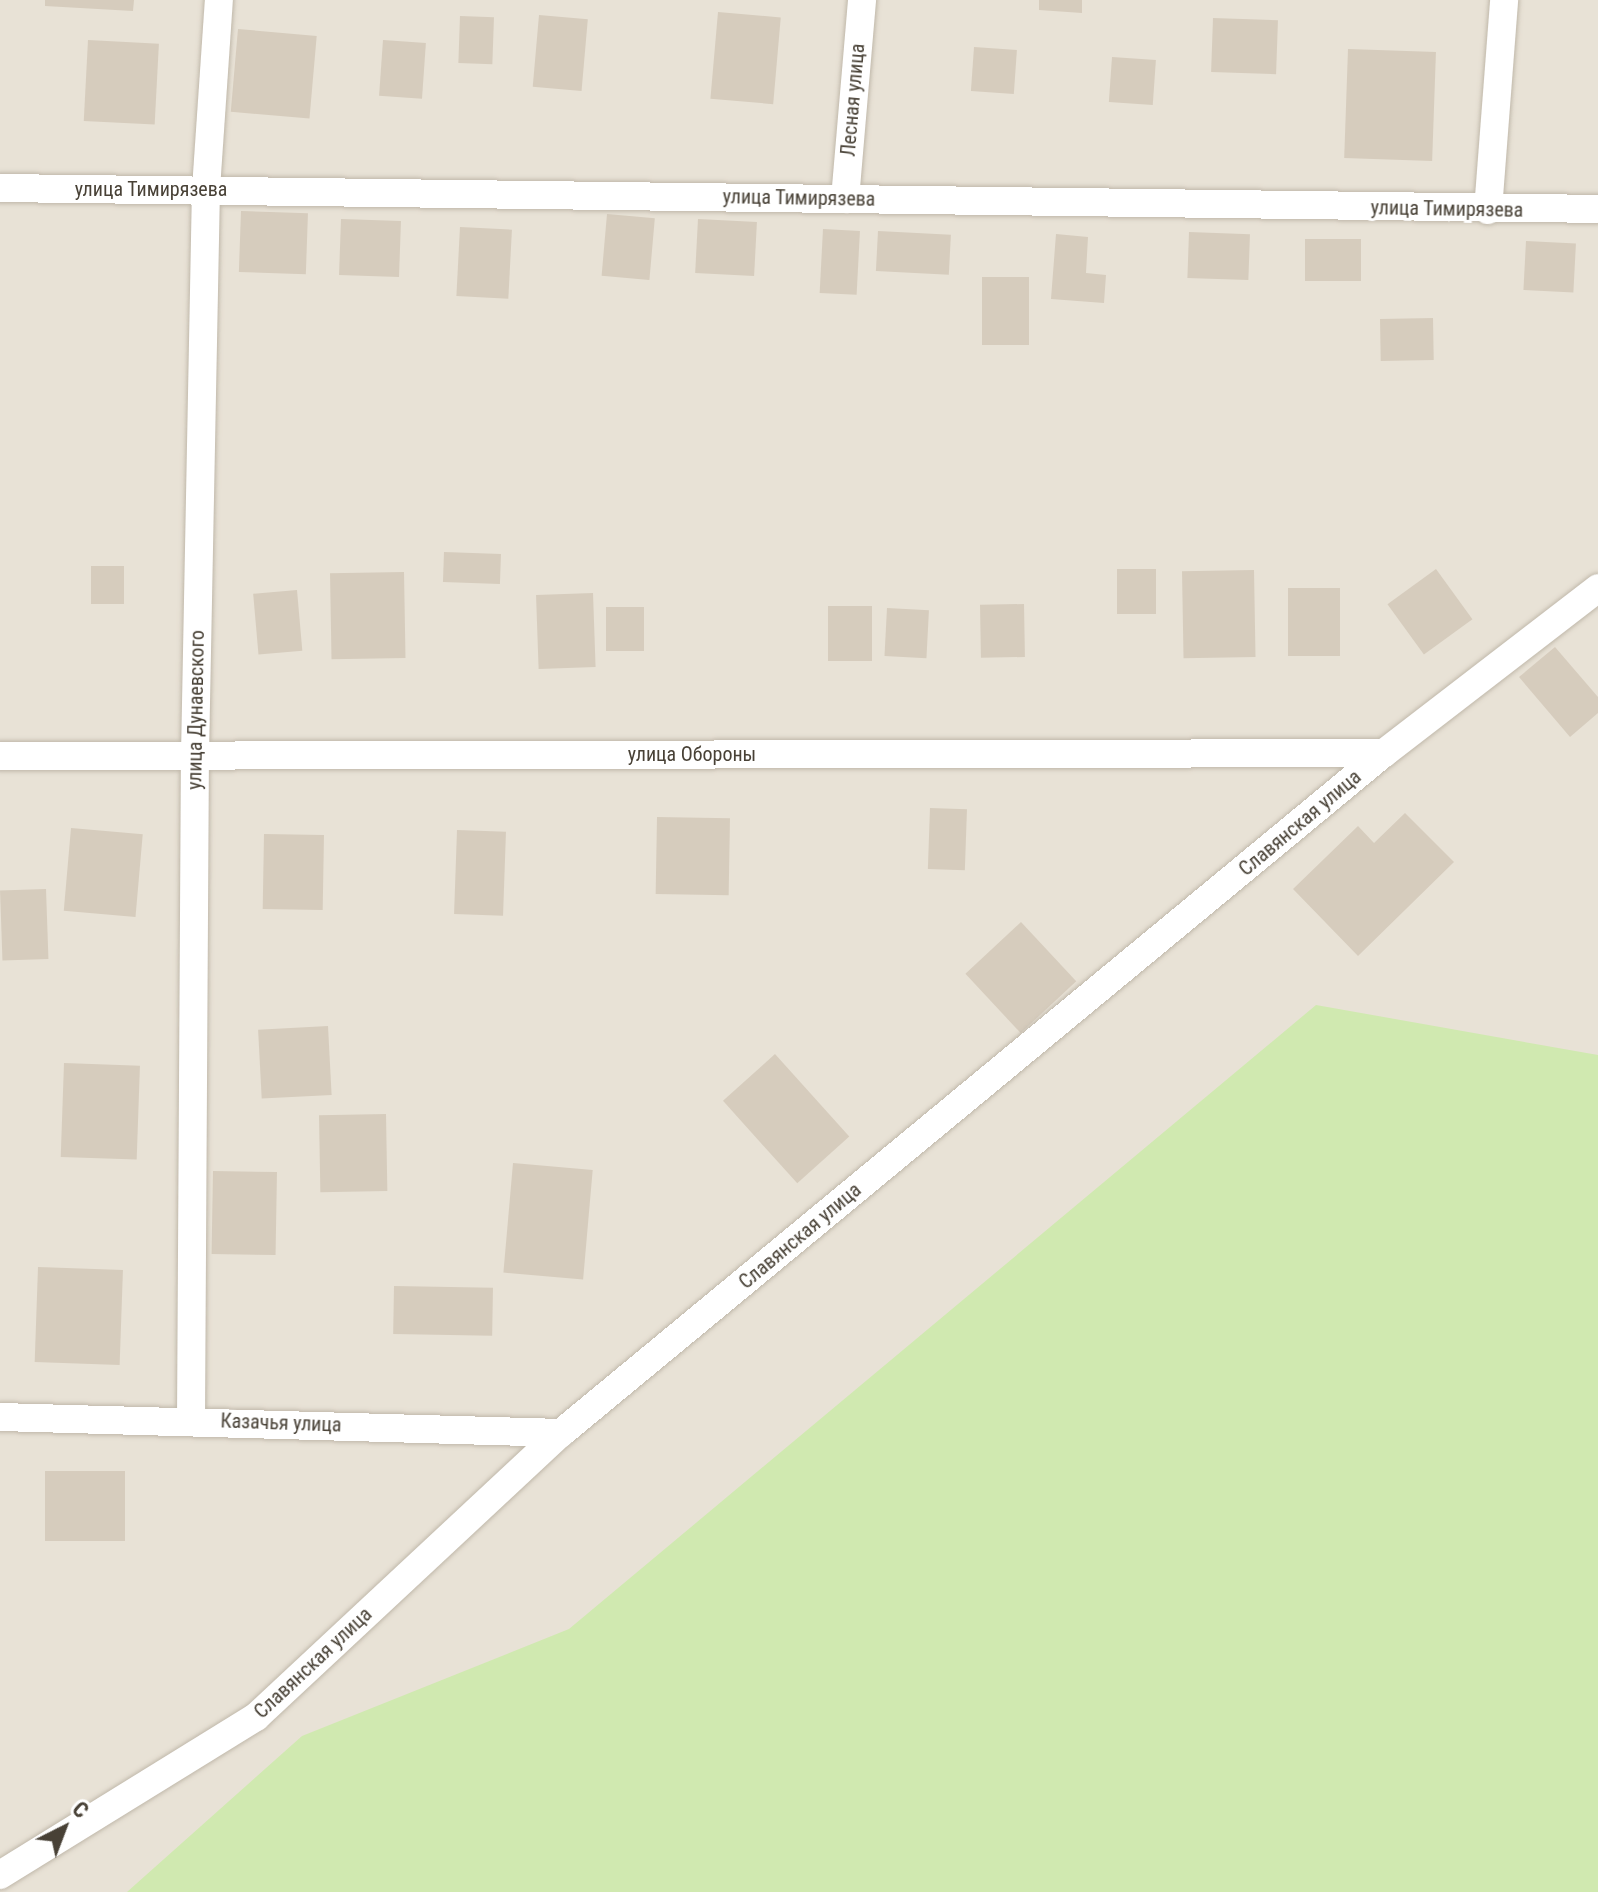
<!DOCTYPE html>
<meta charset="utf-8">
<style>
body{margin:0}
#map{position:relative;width:1598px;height:1892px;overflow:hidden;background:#f4f0e8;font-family:"Roboto Condensed",sans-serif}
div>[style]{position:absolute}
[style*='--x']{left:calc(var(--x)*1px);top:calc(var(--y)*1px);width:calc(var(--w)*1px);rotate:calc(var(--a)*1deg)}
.residential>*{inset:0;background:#e8e2d6}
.green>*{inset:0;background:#d0e9b0}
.building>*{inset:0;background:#d6ccbd;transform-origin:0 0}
.roads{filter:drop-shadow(0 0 2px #c0b8aa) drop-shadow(0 0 2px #c0b8aa)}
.minor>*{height:28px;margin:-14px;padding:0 14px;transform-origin:14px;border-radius:14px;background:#fff}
span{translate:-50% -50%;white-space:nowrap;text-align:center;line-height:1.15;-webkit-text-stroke:6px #fff;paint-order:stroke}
.street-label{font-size:20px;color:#484136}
.north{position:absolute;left:24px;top:1788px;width:80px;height:80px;-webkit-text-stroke:6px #fff;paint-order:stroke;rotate:42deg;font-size:22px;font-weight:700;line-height:32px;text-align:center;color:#484136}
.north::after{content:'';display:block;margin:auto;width:28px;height:36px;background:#484136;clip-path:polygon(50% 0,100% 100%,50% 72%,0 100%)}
</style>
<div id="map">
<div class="residential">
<div style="clip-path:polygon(0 0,1598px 0,1598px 1189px,808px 1892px,0 1892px)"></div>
</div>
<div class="green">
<div style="clip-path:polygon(1316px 1005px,1598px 1055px,1598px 1892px,127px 1892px,302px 1736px,569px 1629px)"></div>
</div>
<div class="building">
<div style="clip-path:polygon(45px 0,134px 0,133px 11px,45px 6px)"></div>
<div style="clip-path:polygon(1039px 0,1082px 0,1082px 13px,1039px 10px)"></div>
<div style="left:718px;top:12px;width:63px;height:87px;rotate:5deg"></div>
<div style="left:539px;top:15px;width:49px;height:72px;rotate:5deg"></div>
<div style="left:460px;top:16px;width:34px;height:47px;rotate:2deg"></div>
<div style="left:1213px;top:18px;width:65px;height:54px;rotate:2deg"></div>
<div style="left:238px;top:29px;width:79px;height:83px;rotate:5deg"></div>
<div style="left:88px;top:40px;width:71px;height:81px;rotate:3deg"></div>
<div style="left:383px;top:40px;width:43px;height:56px;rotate:4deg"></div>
<div style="left:974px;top:47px;width:43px;height:44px;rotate:4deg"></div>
<div style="left:1348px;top:49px;width:88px;height:109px;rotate:2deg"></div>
<div style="left:1112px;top:57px;width:44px;height:45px;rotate:4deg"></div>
<div style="left:241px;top:211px;width:67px;height:61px;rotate:2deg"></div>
<div style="left:607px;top:214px;width:48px;height:62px;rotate:5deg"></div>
<div style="left:341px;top:219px;width:60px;height:56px;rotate:2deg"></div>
<div style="left:698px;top:219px;width:59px;height:54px;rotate:3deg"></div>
<div style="left:460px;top:227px;width:52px;height:69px;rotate:3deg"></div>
<div style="left:823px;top:229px;width:37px;height:64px;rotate:3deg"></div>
<div style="left:878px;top:231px;width:73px;height:40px;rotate:3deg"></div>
<div style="left:1189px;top:232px;width:61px;height:46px;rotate:2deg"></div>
<div style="clip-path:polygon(1056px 234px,1088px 237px,1086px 273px,1106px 275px,1104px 303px,1051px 299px)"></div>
<div style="left:1305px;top:239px;width:56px;height:42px"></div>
<div style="left:1526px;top:241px;width:50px;height:49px;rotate:3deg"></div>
<div style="left:982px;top:277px;width:47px;height:68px"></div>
<div style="left:1433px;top:318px;width:42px;height:53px;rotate:89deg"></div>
<div style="left:444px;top:552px;width:57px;height:30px;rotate:2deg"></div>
<div style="left:91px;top:566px;width:33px;height:38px"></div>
<div style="left:1117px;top:569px;width:39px;height:45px"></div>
<div style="left:1436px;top:569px;width:62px;height:60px;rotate:54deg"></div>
<div style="left:1254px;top:570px;width:87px;height:72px;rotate:89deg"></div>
<div style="left:404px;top:572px;width:86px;height:74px;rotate:89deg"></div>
<div style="left:1288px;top:588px;width:52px;height:68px"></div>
<div style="left:297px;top:590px;width:61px;height:44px;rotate:85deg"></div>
<div style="left:593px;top:593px;width:74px;height:57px;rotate:88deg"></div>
<div style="left:1024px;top:604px;width:53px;height:44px;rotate:89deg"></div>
<div style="left:872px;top:606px;width:55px;height:44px;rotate:90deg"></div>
<div style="left:606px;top:607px;width:38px;height:44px"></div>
<div style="left:887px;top:608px;width:42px;height:48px;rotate:3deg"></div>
<div style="clip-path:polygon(1555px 647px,1598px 697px,1598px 713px,1570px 737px,1519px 677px)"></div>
<div style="left:930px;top:808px;width:37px;height:61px;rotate:2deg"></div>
<div style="clip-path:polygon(1405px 813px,1454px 862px,1358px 956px,1293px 889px,1358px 826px,1374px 843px)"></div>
<div style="left:657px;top:817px;width:73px;height:77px;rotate:1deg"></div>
<div style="left:71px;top:828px;width:72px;height:83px;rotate:5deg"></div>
<div style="left:457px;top:830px;width:49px;height:84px;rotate:2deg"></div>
<div style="left:264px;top:834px;width:60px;height:75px;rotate:1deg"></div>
<div style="left:46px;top:889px;width:70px;height:46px;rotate:88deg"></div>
<div style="left:1021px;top:922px;width:81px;height:76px;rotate:47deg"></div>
<div style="left:328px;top:1026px;width:69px;height:70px;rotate:87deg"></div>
<div style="left:775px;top:1054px;width:111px;height:70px;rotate:48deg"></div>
<div style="left:64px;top:1063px;width:76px;height:94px;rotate:2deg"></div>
<div style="left:386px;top:1114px;width:77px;height:67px;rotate:89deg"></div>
<div style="left:513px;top:1163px;width:80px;height:110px;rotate:5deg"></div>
<div style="left:213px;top:1171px;width:64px;height:83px;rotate:1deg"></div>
<div style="left:38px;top:1267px;width:85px;height:95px;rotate:2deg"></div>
<div style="left:394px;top:1286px;width:99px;height:48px;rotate:1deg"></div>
<div style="left:45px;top:1471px;width:80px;height:70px"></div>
</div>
<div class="roads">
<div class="minor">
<div style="--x:0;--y:188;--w:1598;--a:0.75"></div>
<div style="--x:845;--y:199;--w:200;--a:-85.1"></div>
<div style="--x:1488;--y:210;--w:211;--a:-85.6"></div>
<div style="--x:0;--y:756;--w:1384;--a:-0.12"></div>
<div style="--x:0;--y:1417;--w:561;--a:1.63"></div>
<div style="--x:191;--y:1420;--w:665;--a:-89.66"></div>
<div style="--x:195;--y:755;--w:566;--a:-88.89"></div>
<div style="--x:206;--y:189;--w:189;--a:-86.1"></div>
<div style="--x:0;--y:1875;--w:301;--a:-31.7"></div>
<div style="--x:256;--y:1717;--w:417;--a:-43"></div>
<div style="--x:561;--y:1433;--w:1068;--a:-39.57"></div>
<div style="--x:1384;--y:753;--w:270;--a:-37.6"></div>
</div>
</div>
<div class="street-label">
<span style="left:853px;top:100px;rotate:-85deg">Лесная улица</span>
<span style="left:151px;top:189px">улица Тимирязева</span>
<span style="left:799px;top:198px;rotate:1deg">улица Тимирязева</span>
<span style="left:1447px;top:209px;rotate:1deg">улица Тимирязева</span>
<span style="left:196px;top:710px;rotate:-89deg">улица Дунаевского</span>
<span style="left:692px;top:754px">улица Обороны</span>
<span style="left:1300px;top:823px;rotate:-40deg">Славянская улица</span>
<span style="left:800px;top:1236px;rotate:-40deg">Славянская улица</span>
<span style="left:281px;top:1423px;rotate:2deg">Казачья улица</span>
<span style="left:313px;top:1663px;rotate:-43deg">Славянская улица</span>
</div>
<div class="north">С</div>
</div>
